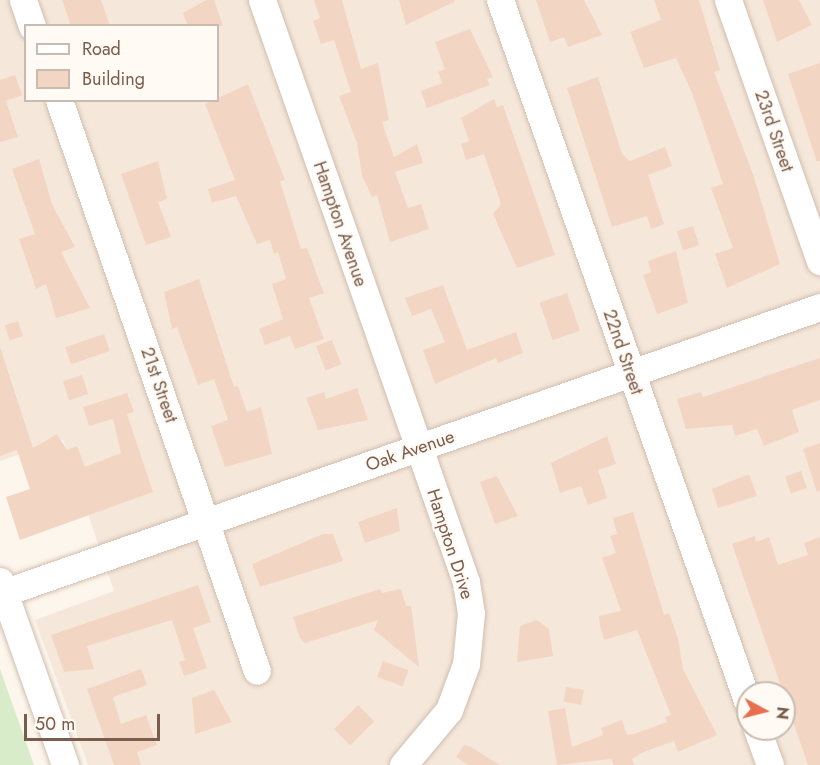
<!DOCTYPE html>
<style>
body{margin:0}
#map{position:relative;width:820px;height:765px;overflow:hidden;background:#fdf6ec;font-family:Jost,sans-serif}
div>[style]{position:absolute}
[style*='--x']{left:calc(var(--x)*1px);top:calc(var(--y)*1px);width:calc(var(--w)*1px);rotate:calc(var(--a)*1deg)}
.residential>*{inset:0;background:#f5e8da}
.green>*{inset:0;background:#d8ecc9}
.building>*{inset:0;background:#f3d5c3;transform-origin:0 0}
.roads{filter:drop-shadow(0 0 2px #d1beb0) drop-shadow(0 0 2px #d1beb0)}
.minor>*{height:27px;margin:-13.5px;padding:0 13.5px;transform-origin:13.5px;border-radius:13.5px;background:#fff}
span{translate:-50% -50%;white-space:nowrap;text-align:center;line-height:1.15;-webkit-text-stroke:4.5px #fffaf3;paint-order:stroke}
.street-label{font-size:18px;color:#7a5c4d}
.legend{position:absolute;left:24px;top:24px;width:195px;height:78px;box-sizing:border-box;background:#fffaf3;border:2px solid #cabbb1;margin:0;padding:8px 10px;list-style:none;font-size:18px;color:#7a5c4d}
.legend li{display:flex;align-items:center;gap:12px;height:30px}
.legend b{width:30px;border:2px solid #cabbb1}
.north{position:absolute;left:736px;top:681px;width:60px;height:60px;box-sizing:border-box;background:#fffaf3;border:2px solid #cabbb1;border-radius:50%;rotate:97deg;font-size:16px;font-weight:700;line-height:24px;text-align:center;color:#7a5c4d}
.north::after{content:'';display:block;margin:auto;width:21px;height:27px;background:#e76f51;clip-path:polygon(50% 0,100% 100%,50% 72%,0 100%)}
.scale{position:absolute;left:24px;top:714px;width:136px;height:27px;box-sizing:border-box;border:3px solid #7a5c4d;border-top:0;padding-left:8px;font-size:18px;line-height:21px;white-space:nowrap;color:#7a5c4d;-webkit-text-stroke:4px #fffaf3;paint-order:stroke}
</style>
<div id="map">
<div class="residential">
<div style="clip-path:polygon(evenodd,0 0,820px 0,820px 765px,88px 765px,35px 620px,114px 591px,63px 440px,0 461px,0 0,26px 26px,218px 26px,218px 100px,26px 100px,26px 26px,0 0,748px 693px,784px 693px,784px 729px,748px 729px,748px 693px)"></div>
</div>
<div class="green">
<div style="clip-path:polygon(0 669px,34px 765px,0 765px)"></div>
</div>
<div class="building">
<div style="clip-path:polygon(62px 0,101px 0,110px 26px,71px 26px)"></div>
<div style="clip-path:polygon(206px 0,214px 0,223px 26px,188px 26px,183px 13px)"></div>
<div style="clip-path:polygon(314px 0,342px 0,361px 69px,378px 63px,389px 120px,382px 122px,394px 157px,417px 144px,423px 163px,395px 172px,408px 208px,421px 204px,429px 229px,390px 242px,377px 195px,372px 197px,362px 176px,357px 143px,339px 96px,351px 92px,334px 40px,321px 44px,313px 21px,320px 18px)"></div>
<div style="clip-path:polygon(399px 0,454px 0,454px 2px,406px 25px)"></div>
<div style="clip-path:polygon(536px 0,584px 0,602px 35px,568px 47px,564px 37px,550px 42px)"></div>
<div style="clip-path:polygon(654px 0,699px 0,720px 70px,714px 72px,753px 174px,780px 264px,727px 288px,715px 254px,733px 248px,711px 188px,723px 184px,692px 93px,676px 58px,644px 68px,630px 32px,661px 20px)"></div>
<div style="clip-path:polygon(763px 0,799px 0,812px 25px,777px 42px)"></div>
<div style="clip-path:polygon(470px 29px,493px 77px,487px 79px,490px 85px,427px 108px,421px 91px,442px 83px,438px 72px,445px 69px,435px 42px)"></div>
<div style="clip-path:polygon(820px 63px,820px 161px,817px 162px,788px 74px)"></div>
<div style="clip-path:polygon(15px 75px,22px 95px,6px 101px,18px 137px,0 142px,0 80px)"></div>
<div style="clip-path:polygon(598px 77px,622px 154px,630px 161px,665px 147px,672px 166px,648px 175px,664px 224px,651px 229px,647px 216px,612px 227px,567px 88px)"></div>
<div style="clip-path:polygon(248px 84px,285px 180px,280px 181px,301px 249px,307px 248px,324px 293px,309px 298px,324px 339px,295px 349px,290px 336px,265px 345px,259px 329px,283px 319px,272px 284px,286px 279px,278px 252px,274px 254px,270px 240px,257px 244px,236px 196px,212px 203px,208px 189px,235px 180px,205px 104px)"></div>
<div style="clip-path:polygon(494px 99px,497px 107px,503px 105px,555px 255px,517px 268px,493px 214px,501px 204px,484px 154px,466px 160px,461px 144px,469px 141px,461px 118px)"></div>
<div style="clip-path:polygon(39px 159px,52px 204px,75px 247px,61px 252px,90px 308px,56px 318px,46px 284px,36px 289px,19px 239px,35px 234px,12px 169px)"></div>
<div style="clip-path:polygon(158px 161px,167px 199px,158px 202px,171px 237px,146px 245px,121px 174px)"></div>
<div style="left:693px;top:226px;width:20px;height:17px;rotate:72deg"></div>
<div style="clip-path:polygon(676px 251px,688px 303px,657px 314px,643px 275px,651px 272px,648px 261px)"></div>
<div style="clip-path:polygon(199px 279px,234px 387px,238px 386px,247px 412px,261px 407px,272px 454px,225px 467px,211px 426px,228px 420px,214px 379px,198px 385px,177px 327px,172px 329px,164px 292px)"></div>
<div style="clip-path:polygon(443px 285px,467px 350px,516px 332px,523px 353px,498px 363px,496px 358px,435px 384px,423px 350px,445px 342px,431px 309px,412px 316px,405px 298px)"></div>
<div style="left:567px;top:293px;width:40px;height:29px;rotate:71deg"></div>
<div style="left:18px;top:321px;width:16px;height:14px;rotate:72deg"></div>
<div style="left:104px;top:334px;width:18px;height:41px;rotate:71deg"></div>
<div style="left:332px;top:340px;width:26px;height:17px;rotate:69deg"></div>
<div style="clip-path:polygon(0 347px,33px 448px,57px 434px,67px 450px,77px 446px,85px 467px,121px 453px,113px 419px,89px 426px,83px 407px,127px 393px,134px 412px,127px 414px,153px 492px,20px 540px,6px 497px,30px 489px,17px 450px,0 456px)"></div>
<div style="clip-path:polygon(820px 358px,820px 400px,792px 410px,799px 432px,764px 446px,757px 429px,735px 436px,732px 425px,686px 429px,677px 399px,701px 392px,703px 397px)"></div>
<div style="left:82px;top:375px;width:20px;height:20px;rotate:72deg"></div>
<div style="clip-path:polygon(357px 388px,368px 420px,318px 430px,306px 398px,324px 392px,326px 399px)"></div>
<div style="clip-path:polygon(607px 436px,616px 464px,598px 470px,607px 498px,588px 505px,581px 486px,560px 493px,551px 463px)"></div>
<div style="clip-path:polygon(820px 443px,820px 491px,817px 492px,803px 449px)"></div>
<div style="left:801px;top:471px;width:18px;height:17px;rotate:71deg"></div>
<div style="clip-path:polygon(749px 474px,757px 496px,718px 508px,712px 489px)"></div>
<div style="clip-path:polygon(497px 476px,518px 516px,495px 524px,480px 482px)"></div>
<div style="clip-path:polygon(397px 508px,400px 531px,365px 543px,358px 522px)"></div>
<div style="clip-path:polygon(633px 512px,664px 615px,669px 613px,678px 639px,683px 669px,717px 735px,678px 752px,674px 741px,641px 753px,632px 759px,634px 765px,614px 765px,611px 759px,557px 765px,548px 711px,565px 708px,572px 747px,603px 735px,601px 728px,622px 720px,627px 735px,634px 734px,667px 722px,665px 717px,671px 715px,637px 630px,604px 640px,600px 626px,599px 616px,621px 611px,602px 558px,616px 553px,610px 536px,617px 534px,613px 518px)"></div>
<div style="clip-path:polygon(323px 534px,333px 534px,343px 561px,260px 587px,252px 564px)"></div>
<div style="clip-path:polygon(755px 536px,756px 542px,769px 537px,778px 565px,808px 555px,804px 543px,820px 537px,820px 765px,808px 765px,732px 544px)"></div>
<div style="clip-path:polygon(198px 585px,211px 622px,193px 628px,207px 668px,184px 676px,179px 662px,185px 660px,172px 620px,87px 646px,94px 669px,64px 672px,51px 635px)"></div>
<div style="clip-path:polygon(380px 589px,382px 593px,401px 589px,406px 606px,411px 606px,419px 667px,374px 630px,378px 620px,305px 643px,300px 638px,293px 617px)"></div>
<div style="clip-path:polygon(537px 620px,549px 629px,553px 656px,517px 662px,520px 626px)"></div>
<div style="left:383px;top:661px;width:27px;height:17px;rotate:20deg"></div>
<div style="clip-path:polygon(141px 669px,147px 685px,113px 697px,121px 724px,146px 715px,157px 745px,137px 752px,141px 765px,114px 765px,87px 689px)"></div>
<div style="left:566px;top:687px;width:18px;height:15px;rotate:9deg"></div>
<div style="clip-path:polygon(214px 690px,232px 722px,195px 734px,192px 698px)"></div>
<div style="left:358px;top:705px;width:23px;height:34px;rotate:45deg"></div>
<div style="clip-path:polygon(464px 745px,471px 747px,500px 765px,468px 765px,456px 757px)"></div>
</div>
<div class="roads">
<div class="minor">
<div style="--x:23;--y:0;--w:28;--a:71"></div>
<div style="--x:262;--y:0;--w:617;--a:70.68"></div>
<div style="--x:466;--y:582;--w:31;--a:81"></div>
<div style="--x:471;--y:613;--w:51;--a:95.6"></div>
<div style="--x:466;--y:664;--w:49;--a:110.3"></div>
<div style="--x:449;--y:710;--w:72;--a:129.9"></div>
<div style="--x:500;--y:0;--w:745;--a:70.57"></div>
<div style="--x:728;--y:0;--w:277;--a:70.6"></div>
<div style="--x:59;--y:100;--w:604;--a:70.88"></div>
<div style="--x:0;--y:581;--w:195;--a:70.5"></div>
<div style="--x:0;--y:594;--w:869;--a:-19.29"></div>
<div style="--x:757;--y:729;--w:38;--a:70"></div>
</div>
</div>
<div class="street-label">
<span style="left:774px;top:131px;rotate:71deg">23rd Street</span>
<span style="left:340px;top:224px;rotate:71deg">Hampton Avenue</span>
<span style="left:623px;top:352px;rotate:71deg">22nd Street</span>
<span style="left:159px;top:385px;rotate:71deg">21st Street</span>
<span style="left:410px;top:451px;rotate:-19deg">Oak Avenue</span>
<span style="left:450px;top:544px;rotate:72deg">Hampton Drive</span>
</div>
<ul class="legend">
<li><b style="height:8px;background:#fff"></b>Road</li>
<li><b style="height:16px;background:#f3d5c3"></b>Building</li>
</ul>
<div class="north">N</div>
<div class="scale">50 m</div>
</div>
